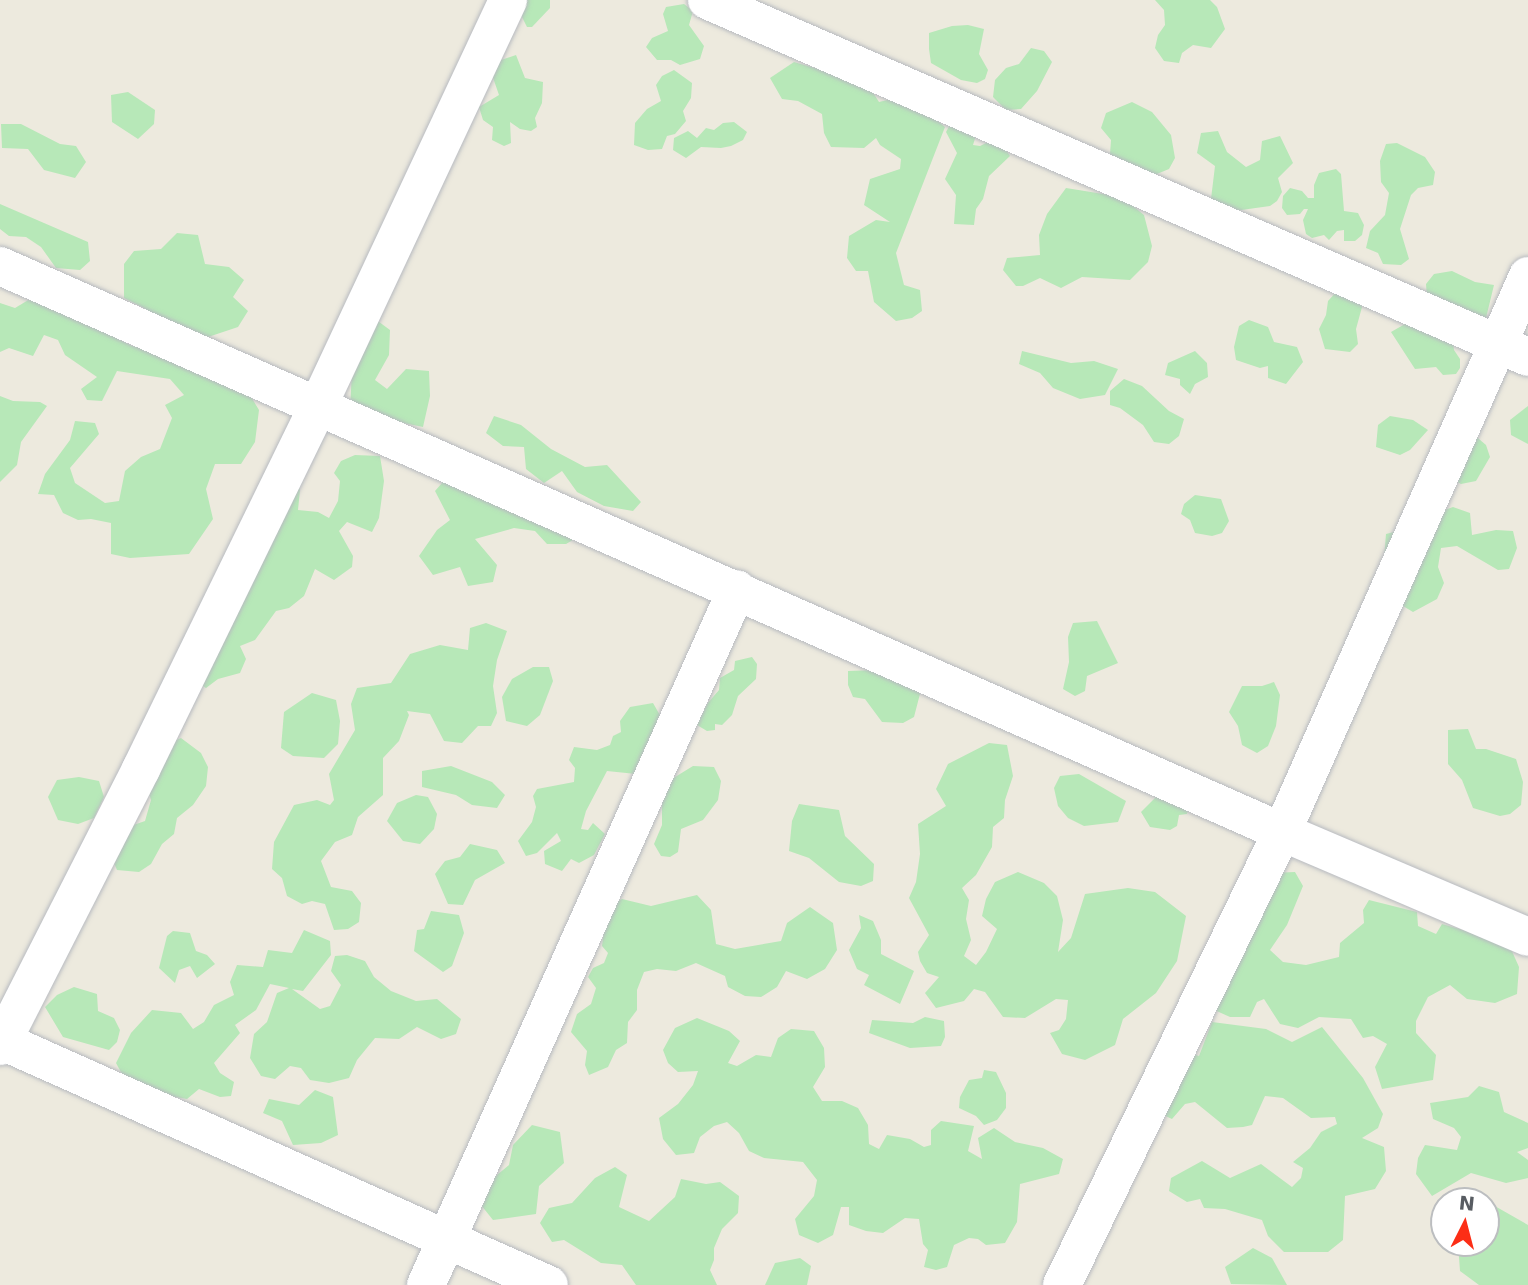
<!DOCTYPE html>
<style>
body{margin:0}
#map{position:relative;width:1528px;height:1285px;overflow:hidden;background:#edeade;font-family:"DejaVu Sans",sans-serif}
div>[style]{position:absolute}
[style*='--x']{left:calc(var(--x)*1px);top:calc(var(--y)*1px);width:calc(var(--w)*1px);rotate:calc(var(--a)*1deg)}
.green>*{inset:0;background:#b7e8b8}
.roads{filter:drop-shadow(0 0 2px #b7bac0) drop-shadow(0 0 2px #b7bac0)}
.minor>*{height:38px;margin:-19px;padding:0 19px;transform-origin:19px;border-radius:19px;background:#fff}
span{translate:-50% -50%;white-space:nowrap;text-align:center;line-height:1.15;-webkit-text-stroke:6px #fff;paint-order:stroke}
.north{position:absolute;left:1430px;top:1187px;width:70px;height:70px;box-sizing:border-box;background:#fff;border:2px solid #bcbec0;border-radius:50%;rotate:6deg;font-size:19px;font-weight:700;line-height:28px;text-align:center;color:#585c62}
.north::after{content:'';display:block;margin:auto;width:24px;height:32px;background:#fc2e16;clip-path:polygon(50% 0,100% 100%,50% 72%,0 100%)}
</style>
<div id="map">
<div class="green">
<div style="clip-path:polygon(527px 0,550px 0,550px 8px,532px 27px,527px 27px,519px 11px)"></div>
<div style="clip-path:polygon(1155px 0,1210px 0,1217px 7px,1225px 29px,1211px 48px,1193px 45px,1182px 53px,1179px 63px,1164px 61px,1155px 48px,1158px 35px,1165px 25px,1164px 10px)"></div>
<div style="clip-path:polygon(684px 4px,693px 11px,689px 25px,704px 46px,700px 59px,680px 65px,671px 60px,657px 60px,646px 47px,652px 38px,668px 31px,663px 14px,666px 7px)"></div>
<div style="clip-path:polygon(968px 25px,984px 29px,979px 54px,988px 70px,985px 79px,977px 83px,961px 80px,931px 63px,929px 49px,929px 33px,952px 26px)"></div>
<div style="clip-path:polygon(1031px 48px,1044px 51px,1052px 62px,1037px 91px,1021px 109px,1006px 110px,993px 97px,995px 80px,1006px 68px,1019px 64px)"></div>
<div style="clip-path:polygon(516px 55px,525px 78px,543px 82px,542px 103px,535px 118px,537px 127px,531px 131px,520px 129px,510px 122px,511px 143px,504px 146px,492px 140px,493px 127px,483px 120px,479px 107px,499px 95px,491px 72px,501px 60px)"></div>
<div style="clip-path:polygon(794px 62px,867px 83px,879px 102px,896px 98px,929px 114px,945px 127px,896px 253px,904px 285px,920px 290px,922px 311px,912px 318px,896px 321px,874px 302px,868px 271px,856px 271px,847px 258px,849px 236px,876px 220px,890px 222px,864px 205px,870px 179px,900px 169px,901px 159px,880px 145px,876px 138px,864px 148px,831px 147px,824px 133px,822px 114px,798px 101px,782px 99px,770px 78px)"></div>
<div style="clip-path:polygon(674px 70px,692px 83px,691px 98px,683px 111px,686px 121px,675px 134px,667px 136px,662px 149px,648px 150px,634px 145px,635px 123px,647px 109px,661px 101px,656px 85px,662px 76px)"></div>
<div style="clip-path:polygon(128px 92px,155px 110px,154px 124px,138px 139px,112px 122px,111px 95px)"></div>
<div style="clip-path:polygon(1132px 102px,1152px 112px,1171px 135px,1175px 158px,1169px 169px,1152px 176px,1119px 174px,1110px 154px,1111px 140px,1101px 128px,1106px 113px)"></div>
<div style="clip-path:polygon(734px 122px,747px 132px,743px 140px,731px 146px,721px 148px,701px 147px,686px 158px,673px 150px,674px 138px,688px 131px,697px 138px,706px 128px,714px 130px,723px 123px)"></div>
<div style="clip-path:polygon(951px 123px,977px 132px,973px 145px,980px 146px,990px 141px,1006px 150px,1010px 156px,989px 176px,983px 199px,976px 209px,974px 225px,954px 224px,956px 195px,945px 179px,957px 153px,946px 132px)"></div>
<div style="clip-path:polygon(1px 124px,21px 124px,60px 144px,76px 146px,86px 162px,75px 178px,44px 170px,28px 149px,2px 148px)"></div>
<div style="clip-path:polygon(1218px 131px,1227px 152px,1246px 167px,1260px 160px,1262px 141px,1280px 136px,1293px 163px,1278px 178px,1282px 192px,1277px 201px,1270px 206px,1227px 212px,1211px 199px,1215px 166px,1197px 153px,1201px 133px)"></div>
<div style="clip-path:polygon(1397px 143px,1425px 157px,1435px 172px,1433px 185px,1418px 188px,1411px 195px,1400px 229px,1409px 259px,1401px 265px,1383px 264px,1378px 253px,1366px 248px,1370px 231px,1385px 215px,1389px 193px,1381px 182px,1380px 161px,1386px 144px)"></div>
<div style="clip-path:polygon(1336px 169px,1341px 174px,1344px 211px,1358px 213px,1364px 225px,1362px 235px,1355px 241px,1344px 241px,1344px 230px,1337px 231px,1329px 240px,1324px 235px,1312px 238px,1306px 234px,1303px 220px,1308px 209px,1304px 209px,1300px 214px,1287px 215px,1282px 208px,1283px 196px,1290px 188px,1302px 191px,1308px 198px,1314px 198px,1314px 185px,1319px 173px)"></div>
<div style="clip-path:polygon(1066px 188px,1122px 197px,1144px 215px,1152px 246px,1148px 262px,1130px 280px,1082px 277px,1061px 288px,1040px 278px,1023px 286px,1016px 286px,1003px 270px,1007px 258px,1040px 255px,1039px 235px,1047px 214px)"></div>
<div style="clip-path:polygon(0 204px,88px 242px,90px 261px,80px 270px,56px 268px,41px 247px,26px 237px,9px 236px,0 229px)"></div>
<div style="clip-path:polygon(177px 233px,198px 235px,205px 264px,229px 267px,244px 280px,233px 297px,248px 311px,238px 327px,199px 340px,160px 327px,144px 308px,124px 298px,124px 264px,134px 251px,161px 249px)"></div>
<div style="clip-path:polygon(1452px 271px,1475px 282px,1494px 285px,1486px 318px,1427px 299px,1426px 284px,1434px 274px)"></div>
<div style="clip-path:polygon(1338px 290px,1357px 292px,1362px 307px,1356px 329px,1358px 344px,1350px 352px,1325px 349px,1319px 329px,1326px 315px,1328px 301px)"></div>
<div style="clip-path:polygon(35px 296px,132px 346px,173px 354px,248px 392px,259px 410px,255px 442px,241px 464px,215px 464px,206px 489px,213px 519px,189px 554px,130px 558px,111px 554px,111px 523px,91px 519px,78px 520px,63px 513px,54px 495px,38px 494px,45px 474px,70px 440px,75px 421px,95px 423px,99px 434px,70px 468px,75px 483px,105px 503px,119px 501px,125px 471px,141px 457px,160px 449px,172px 418px,165px 405px,184px 395px,170px 379px,117px 371px,102px 401px,87px 400px,81px 389px,97px 377px,65px 355px,58px 340px,44px 335px,33px 356px,9px 348px,0 352px,0 303px,15px 308px)"></div>
<div style="clip-path:polygon(371px 316px,390px 330px,389px 355px,375px 380px,387px 389px,406px 369px,429px 371px,430px 396px,423px 427px,350px 412px,352px 369px)"></div>
<div style="clip-path:polygon(1249px 320px,1268px 327px,1274px 342px,1297px 347px,1303px 362px,1286px 384px,1268px 378px,1268px 366px,1260px 368px,1236px 360px,1234px 347px,1239px 326px)"></div>
<div style="clip-path:polygon(1405px 324px,1451px 327px,1454px 350px,1460px 359px,1460px 368px,1456px 374px,1443px 375px,1436px 367px,1415px 369px,1391px 332px)"></div>
<div style="clip-path:polygon(1022px 351px,1071px 363px,1094px 361px,1118px 369px,1105px 395px,1080px 399px,1053px 388px,1040px 373px,1019px 364px)"></div>
<div style="clip-path:polygon(1195px 351px,1207px 363px,1208px 377px,1195px 384px,1190px 394px,1180px 385px,1180px 379px,1165px 375px,1168px 363px)"></div>
<div style="clip-path:polygon(1124px 379px,1142px 386px,1169px 411px,1184px 419px,1179px 436px,1169px 444px,1154px 442px,1143px 425px,1120px 408px,1110px 405px,1110px 391px)"></div>
<div style="clip-path:polygon(0 396px,13px 401px,40px 402px,47px 406px,21px 442px,17px 465px,0 482px)"></div>
<div style="clip-path:polygon(1528px 406px,1528px 444px,1511px 435px,1510px 420px)"></div>
<div style="clip-path:polygon(494px 416px,521px 425px,551px 449px,585px 467px,607px 465px,641px 502px,633px 511px,604px 506px,577px 492px,562px 471px,544px 483px,526px 469px,524px 447px,503px 446px,486px 433px)"></div>
<div style="clip-path:polygon(1390px 416px,1413px 420px,1428px 430px,1410px 450px,1400px 455px,1376px 447px,1378px 425px)"></div>
<div style="clip-path:polygon(1472px 433px,1486px 445px,1490px 457px,1476px 481px,1461px 484px,1447px 476px)"></div>
<div style="clip-path:polygon(355px 455px,380px 456px,384px 481px,379px 518px,372px 532px,347px 522px,339px 531px,353px 556px,352px 567px,334px 580px,315px 569px,304px 596px,289px 608px,276px 611px,255px 640px,240px 646px,246px 659px,240px 673px,218px 679px,206px 688px,198px 683px,291px 471px,300px 490px,298px 510px,318px 512px,329px 518px,338px 501px,340px 481px,334px 473px,341px 461px)"></div>
<div style="clip-path:polygon(449px 475px,578px 537px,566px 544px,547px 544px,535px 531px,514px 528px,475px 539px,497px 565px,493px 582px,468px 586px,460px 567px,433px 575px,419px 556px,437px 530px,450px 520px,435px 491px)"></div>
<div style="clip-path:polygon(1195px 495px,1221px 499px,1229px 521px,1222px 533px,1212px 536px,1195px 533px,1190px 520px,1181px 514px,1184px 504px)"></div>
<div style="clip-path:polygon(1453px 507px,1470px 513px,1472px 535px,1496px 530px,1513px 531px,1517px 548px,1509px 569px,1498px 570px,1457px 546px,1441px 548px,1438px 567px,1444px 583px,1437px 599px,1413px 612px,1388px 597px,1383px 571px,1386px 534px,1429px 523px,1442px 511px)"></div>
<div style="clip-path:polygon(1097px 621px,1118px 663px,1087px 676px,1085px 691px,1075px 696px,1063px 689px,1069px 662px,1068px 637px,1073px 623px)"></div>
<div style="clip-path:polygon(486px 623px,507px 631px,497px 660px,493px 686px,497px 713px,491px 726px,478px 726px,462px 743px,444px 741px,430px 714px,407px 711px,409px 715px,399px 741px,383px 758px,383px 795px,358px 817px,352px 835px,335px 842px,321px 861px,331px 887px,352px 891px,361px 903px,359px 922px,348px 929px,334px 930px,325px 904px,312px 901px,302px 904px,287px 896px,282px 878px,272px 869px,274px 842px,294px 805px,317px 800px,330px 805px,334px 800px,329px 774px,355px 730px,351px 704px,357px 688px,391px 683px,410px 654px,440px 645px,468px 650px,470px 628px)"></div>
<div style="clip-path:polygon(752px 657px,757px 664px,756px 679px,738px 696px,732px 715px,722px 725px,715px 724px,715px 730px,707px 731px,697px 725px,707px 704px,719px 690px,720px 678px,734px 670px,735px 661px)"></div>
<div style="clip-path:polygon(533px 667px,549px 667px,553px 681px,540px 715px,527px 726px,506px 721px,502px 697px,512px 679px)"></div>
<div style="clip-path:polygon(877px 670px,921px 690px,914px 717px,903px 723px,882px 722px,865px 699px,853px 697px,848px 685px,848px 671px)"></div>
<div style="clip-path:polygon(1274px 682px,1280px 695px,1276px 726px,1268px 746px,1257px 753px,1242px 745px,1238px 726px,1229px 712px,1242px 686px,1262px 686px)"></div>
<div style="clip-path:polygon(312px 693px,336px 700px,340px 721px,338px 744px,324px 758px,293px 756px,281px 748px,284px 712px)"></div>
<div style="clip-path:polygon(653px 703px,661px 717px,636px 774px,607px 771px,586px 811px,581px 829px,588px 830px,593px 823px,605px 834px,594px 855px,579px 863px,571px 859px,562px 871px,545px 864px,544px 851px,561px 841px,557px 833px,537px 853px,526px 856px,518px 841px,532px 822px,536px 807px,533px 796px,537px 789px,574px 782px,575px 768px,569px 760px,574px 747px,597px 750px,610px 745px,613px 736px,621px 732px,620px 721px,630px 707px)"></div>
<div style="clip-path:polygon(1468px 729px,1476px 749px,1486px 749px,1516px 759px,1523px 782px,1521px 805px,1510px 814px,1500px 816px,1473px 808px,1462px 780px,1448px 764px,1448px 730px)"></div>
<div style="clip-path:polygon(181px 738px,201px 753px,208px 767px,206px 786px,193px 805px,177px 818px,174px 834px,162px 844px,151px 864px,139px 872px,117px 870px,108px 849px,125px 828px,145px 821px,151px 800px,145px 781px,167px 744px)"></div>
<div style="clip-path:polygon(989px 743px,1007px 745px,1013px 776px,1005px 800px,1004px 818px,993px 827px,992px 847px,976px 875px,962px 888px,969px 900px,966px 919px,971px 940px,964px 956px,976px 965px,986px 952px,997px 929px,982px 916px,986px 899px,995px 882px,1018px 872px,1044px 883px,1057px 896px,1063px 920px,1058px 952px,1071px 938px,1085px 894px,1128px 888px,1155px 892px,1186px 916px,1177px 961px,1156px 993px,1123px 1019px,1115px 1045px,1085px 1060px,1062px 1054px,1050px 1033px,1059px 1030px,1066px 1019px,1068px 1000px,1056px 999px,1025px 1018px,1003px 1017px,985px 992px,974px 989px,964px 1001px,936px 1008px,925px 993px,939px 977px,927px 973px,920px 961px,918px 952px,929px 935px,909px 898px,916px 882px,920px 854px,918px 824px,946px 806px,936px 789px,948px 764px)"></div>
<div style="clip-path:polygon(451px 766px,492px 782px,505px 795px,497px 808px,472px 805px,456px 795px,422px 787px,422px 771px)"></div>
<div style="clip-path:polygon(693px 766px,714px 767px,721px 781px,718px 800px,703px 820px,681px 829px,678px 852px,670px 857px,661px 856px,654px 844px,662px 825px,662px 785px)"></div>
<div style="clip-path:polygon(1079px 774px,1126px 801px,1118px 822px,1084px 826px,1068px 818px,1058px 806px,1054px 788px,1060px 776px)"></div>
<div style="clip-path:polygon(79px 777px,99px 781px,104px 797px,94px 818px,78px 824px,58px 820px,48px 797px,57px 780px)"></div>
<div style="clip-path:polygon(1164px 789px,1190px 801px,1187px 814px,1179px 815px,1177px 826px,1170px 830px,1150px 827px,1141px 812px)"></div>
<div style="clip-path:polygon(416px 795px,428px 797px,437px 814px,434px 829px,420px 844px,403px 841px,387px 821px,397px 803px)"></div>
<div style="clip-path:polygon(799px 804px,839px 810px,845px 836px,874px 864px,873px 881px,861px 886px,839px 882px,809px 858px,789px 851px,792px 821px)"></div>
<div style="clip-path:polygon(470px 844px,497px 850px,505px 863px,475px 880px,463px 905px,448px 904px,435px 874px,445px 861px,460px 857px)"></div>
<div style="clip-path:polygon(1295px 872px,1303px 886px,1287px 925px,1270px 950px,1283px 962px,1306px 965px,1339px 957px,1340px 943px,1364px 923px,1363px 910px,1369px 900px,1417px 912px,1418px 926px,1436px 934px,1442px 924px,1487px 937px,1511px 949px,1519px 967px,1517px 994px,1495px 1003px,1467px 999px,1450px 985px,1428px 997px,1416px 1021px,1416px 1033px,1436px 1055px,1433px 1080px,1382px 1089px,1375px 1067px,1387px 1044px,1373px 1036px,1363px 1038px,1351px 1019px,1319px 1017px,1298px 1028px,1280px 1024px,1264px 999px,1257px 1002px,1250px 1017px,1230px 1017px,1201px 1004px,1272px 873px)"></div>
<div style="clip-path:polygon(697px 895px,711px 910px,716px 944px,735px 949px,781px 941px,787px 923px,810px 907px,833px 923px,837px 950px,825px 969px,807px 979px,786px 971px,777px 987px,761px 997px,745px 996px,728px 987px,725px 976px,696px 963px,676px 971px,657px 969px,644px 972px,637px 990px,637px 1010px,628px 1022px,627px 1043px,616px 1050px,608px 1067px,589px 1075px,585px 1065px,587px 1051px,571px 1032px,577px 1014px,591px 1004px,596px 988px,588px 977px,593px 968px,604px 963px,608px 953px,602px 946px,607px 907px,622px 899px,651px 906px)"></div>
<div style="clip-path:polygon(431px 911px,459px 915px,464px 933px,452px 966px,443px 972px,414px 951px,417px 930px,424px 929px)"></div>
<div style="clip-path:polygon(859px 915px,873px 921px,881px 940px,881px 954px,914px 971px,900px 1004px,864px 985px,869px 975px,857px 969px,849px 950px,861px 928px)"></div>
<div style="clip-path:polygon(304px 930px,330px 941px,331px 955px,303px 991px,292px 989px,320px 1009px,330px 1006px,341px 985px,331px 971px,335px 956px,347px 955px,365px 961px,374px 977px,391px 991px,416px 1001px,437px 999px,461px 1019px,456px 1034px,441px 1039px,417px 1027px,399px 1039px,375px 1038px,357px 1060px,349px 1078px,329px 1083px,310px 1080px,301px 1068px,290px 1066px,275px 1079px,261px 1076px,250px 1058px,254px 1034px,267px 1022px,277px 993px,289px 988px,270px 984px,256px 1010px,235px 1025px,240px 1033px,214px 1063px,220px 1073px,234px 1082px,231px 1096px,220px 1097px,199px 1089px,187px 1099px,130px 1089px,116px 1063px,131px 1033px,152px 1010px,181px 1013px,193px 1029px,204px 1022px,214px 1005px,234px 995px,230px 982px,237px 965px,263px 967px,268px 950px,292px 953px)"></div>
<div style="clip-path:polygon(173px 931px,190px 933px,196px 951px,207px 955px,215px 964px,197px 978px,190px 966px,179px 970px,175px 983px,159px 968px,167px 936px)"></div>
<div style="clip-path:polygon(74px 987px,97px 994px,98px 1011px,114px 1018px,120px 1030px,117px 1042px,109px 1050px,63px 1037px,45px 1007px,57px 995px)"></div>
<div style="clip-path:polygon(925px 1017px,944px 1021px,945px 1037px,941px 1046px,910px 1048px,869px 1033px,872px 1020px,913px 1023px)"></div>
<div style="clip-path:polygon(697px 1018px,729px 1031px,740px 1041px,728px 1063px,737px 1066px,756px 1055px,771px 1057px,778px 1038px,791px 1029px,814px 1031px,824px 1048px,825px 1067px,813px 1087px,822px 1101px,842px 1101px,858px 1108px,868px 1125px,869px 1144px,879px 1149px,887px 1135px,910px 1139px,924px 1147px,931px 1145px,931px 1130px,941px 1121px,974px 1126px,968px 1151px,982px 1159px,978px 1138px,994px 1128px,1015px 1142px,1043px 1148px,1063px 1159px,1059px 1174px,1020px 1184px,1017px 1222px,1005px 1243px,986px 1245px,978px 1239px,969px 1238px,954px 1245px,947px 1267px,936px 1270px,924px 1267px,928px 1250px,923px 1244px,919px 1219px,905px 1218px,883px 1233px,866px 1231px,849px 1225px,849px 1207px,841px 1207px,833px 1235px,818px 1243px,799px 1235px,795px 1219px,814px 1196px,817px 1180px,803px 1162px,764px 1158px,749px 1151px,739px 1133px,727px 1122px,714px 1126px,700px 1137px,694px 1153px,676px 1155px,663px 1139px,659px 1118px,678px 1104px,693px 1085px,698px 1071px,678px 1072px,668px 1063px,663px 1050px,675px 1028px)"></div>
<div style="clip-path:polygon(1212px 1022px,1266px 1029px,1292px 1042px,1322px 1027px,1363px 1078px,1383px 1114px,1378px 1128px,1362px 1138px,1384px 1147px,1386px 1171px,1375px 1189px,1345px 1196px,1343px 1240px,1328px 1252px,1284px 1252px,1268px 1236px,1262px 1220px,1225px 1209px,1204px 1208px,1200px 1199px,1187px 1202px,1169px 1191px,1171px 1178px,1202px 1161px,1230px 1178px,1261px 1164px,1292px 1187px,1301px 1178px,1303px 1168px,1293px 1162px,1310px 1148px,1321px 1132px,1337px 1124px,1335px 1117px,1311px 1118px,1283px 1098px,1265px 1096px,1252px 1125px,1243px 1127px,1227px 1128px,1195px 1102px,1185px 1104px,1172px 1119px,1159px 1113px,1186px 1052px,1199px 1056px)"></div>
<div style="clip-path:polygon(984px 1070px,996px 1072px,1006px 1093px,1006px 1108px,997px 1120px,984px 1125px,976px 1116px,959px 1108px,960px 1097px,969px 1080px,982px 1078px)"></div>
<div style="clip-path:polygon(1479px 1086px,1499px 1092px,1504px 1112px,1528px 1123px,1528px 1148px,1517px 1152px,1528px 1160px,1528px 1178px,1506px 1183px,1471px 1173px,1432px 1196px,1416px 1174px,1418px 1158px,1425px 1145px,1457px 1150px,1461px 1137px,1454px 1128px,1433px 1119px,1430px 1103px,1468px 1097px)"></div>
<div style="clip-path:polygon(315px 1090px,333px 1097px,338px 1135px,321px 1143px,293px 1145px,282px 1121px,263px 1113px,269px 1099px,299px 1105px)"></div>
<div style="clip-path:polygon(532px 1125px,560px 1132px,564px 1163px,539px 1186px,536px 1214px,493px 1220px,473px 1195px,509px 1165px,513px 1145px)"></div>
<div style="clip-path:polygon(615px 1167px,627px 1175px,619px 1207px,649px 1221px,675px 1197px,681px 1179px,706px 1184px,720px 1182px,739px 1196px,738px 1213px,722px 1229px,714px 1248px,714px 1260px,710px 1270px,717px 1285px,636px 1285px,622px 1265px,601px 1263px,564px 1240px,552px 1242px,540px 1223px,549px 1208px,572px 1203px,595px 1178px)"></div>
<div style="clip-path:polygon(1486px 1201px,1528px 1225px,1528px 1285px,1479px 1285px,1460px 1271px,1458px 1243px,1486px 1243px)"></div>
<div style="clip-path:polygon(1253px 1248px,1272px 1258px,1287px 1285px,1231px 1284px,1225px 1267px)"></div>
<div style="clip-path:polygon(800px 1258px,811px 1266px,807px 1285px,765px 1285px,775px 1263px)"></div>
</div>
<div class="roads">
<div class="minor">
<div style="--x:707;--y:0;--w:895;--a:23.5"></div>
<div style="--x:0;--y:266;--w:1401;--a:23.82"></div>
<div style="--x:1282;--y:832;--w:267;--a:23.1"></div>
<div style="--x:0;--y:1040;--w:601;--a:24.05"></div>
<div style="--x:0;--y:1046;--w:311;--a:-63"></div>
<div style="--x:141;--y:769;--w:404;--a:-64"></div>
<div style="--x:318;--y:406;--w:448;--a:-64.9"></div>
<div style="--x:426;--y:1285;--w:762;--a:-65.92"></div>
<div style="--x:1062;--y:1285;--w:504;--a:-64.1"></div>
<div style="--x:1282;--y:832;--w:608;--a:-66.13"></div>
</div>
</div>
<div class="north">N</div>
</div>
